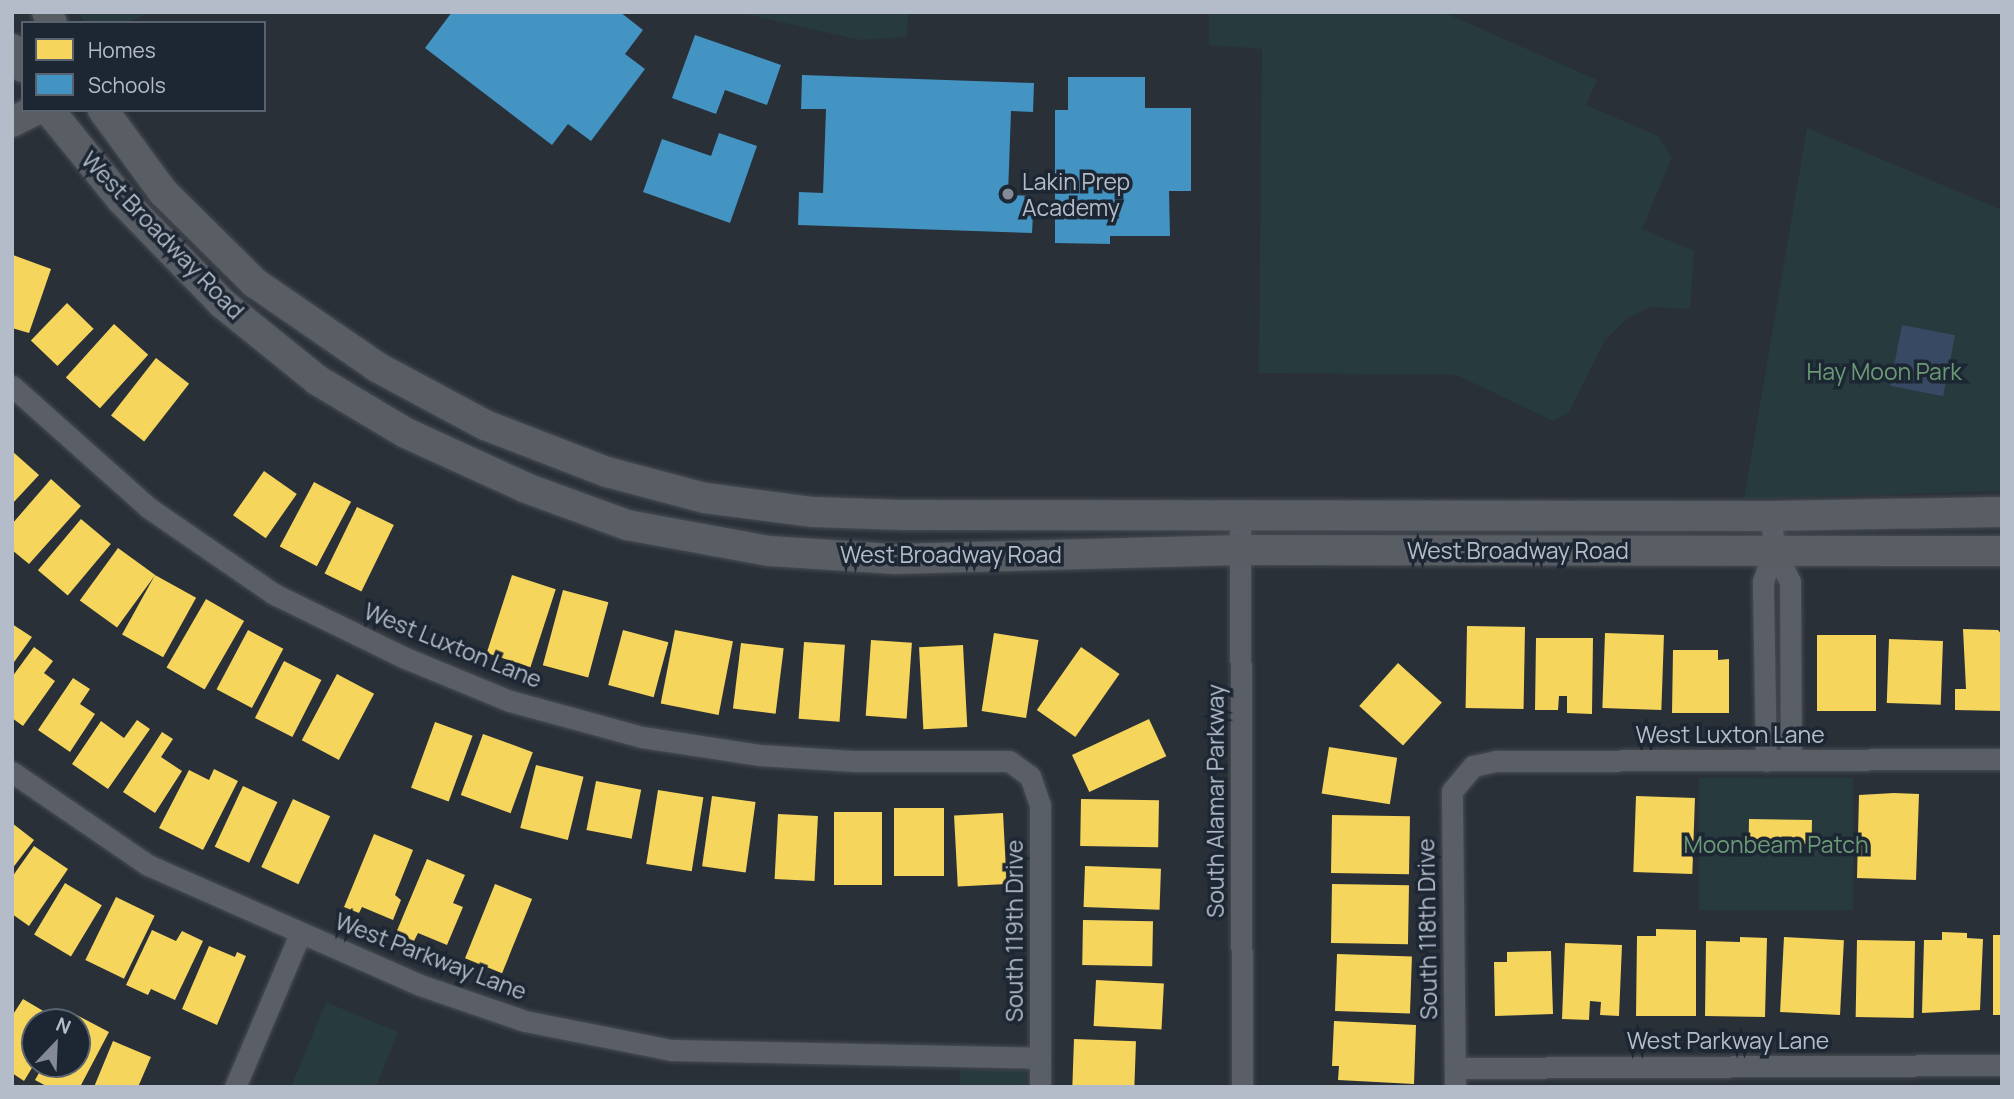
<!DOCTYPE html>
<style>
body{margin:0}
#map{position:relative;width:2014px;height:1099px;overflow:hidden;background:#2a3038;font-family:Manrope,sans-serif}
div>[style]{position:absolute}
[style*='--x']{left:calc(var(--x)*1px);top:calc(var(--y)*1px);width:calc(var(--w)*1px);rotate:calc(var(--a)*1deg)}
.green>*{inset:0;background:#273a3e;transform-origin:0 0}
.water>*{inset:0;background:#384963;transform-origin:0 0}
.homes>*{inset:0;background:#f6d55c;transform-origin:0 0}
.schools>*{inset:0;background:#4393c3}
.roads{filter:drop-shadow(0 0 2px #484c53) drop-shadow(0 0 2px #484c53)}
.minor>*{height:21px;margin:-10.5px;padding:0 10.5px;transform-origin:10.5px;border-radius:10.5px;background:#5a5e66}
.secondary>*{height:30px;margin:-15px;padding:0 15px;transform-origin:15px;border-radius:15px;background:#595d64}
.dots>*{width:19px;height:19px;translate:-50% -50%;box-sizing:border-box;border:4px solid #1d2633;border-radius:50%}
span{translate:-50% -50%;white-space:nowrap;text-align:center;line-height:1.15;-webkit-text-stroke:7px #1d2633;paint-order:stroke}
.poi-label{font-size:23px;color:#b4bcc9}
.left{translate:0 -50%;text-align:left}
.street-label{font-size:23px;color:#b4bcc9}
.park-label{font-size:23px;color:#6b9a76}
.frame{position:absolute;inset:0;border:14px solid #b4bcc9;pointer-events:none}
.legend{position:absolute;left:21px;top:21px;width:245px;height:91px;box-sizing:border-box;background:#1d2633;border:2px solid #59626f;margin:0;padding:9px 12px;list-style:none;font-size:21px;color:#b4bcc9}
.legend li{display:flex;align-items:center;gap:14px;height:35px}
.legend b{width:35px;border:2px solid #59626f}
.north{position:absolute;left:21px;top:1008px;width:70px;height:70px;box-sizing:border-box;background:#1d2633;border:2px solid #59626f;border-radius:50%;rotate:23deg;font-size:19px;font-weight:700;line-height:28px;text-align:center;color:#b4bcc9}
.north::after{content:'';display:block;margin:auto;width:24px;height:32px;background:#848b96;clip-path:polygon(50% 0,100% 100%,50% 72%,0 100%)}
</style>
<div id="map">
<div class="green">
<div style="clip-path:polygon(79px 12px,150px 12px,128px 23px,84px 23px)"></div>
<div style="clip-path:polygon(736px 12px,908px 12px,907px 37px,860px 40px)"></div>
<div style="clip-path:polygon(1209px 12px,1443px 12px,1597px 80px,1586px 105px,1658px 136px,1672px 157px,1642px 229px,1694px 251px,1690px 309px,1650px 307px,1629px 317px,1605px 340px,1569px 412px,1553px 421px,1457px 375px,1259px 373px,1262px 49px,1209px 45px)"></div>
<div style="clip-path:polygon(1807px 128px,2002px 210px,2002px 491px,1744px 499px)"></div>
<div style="left:1699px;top:778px;width:154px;height:132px"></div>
<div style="clip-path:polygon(326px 1002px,398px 1032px,376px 1087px,291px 1087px)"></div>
<div style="left:960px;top:1070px;width:66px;height:17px"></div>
</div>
<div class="water">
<div style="left:1902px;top:325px;width:54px;height:62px;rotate:11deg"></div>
</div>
<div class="homes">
<div style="clip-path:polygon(13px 255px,51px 269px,29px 333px,12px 328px)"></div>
<div style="left:67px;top:303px;width:37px;height:52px;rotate:44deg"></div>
<div style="left:114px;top:324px;width:46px;height:72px;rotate:42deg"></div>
<div style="left:156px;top:358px;width:42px;height:73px;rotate:38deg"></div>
<div style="clip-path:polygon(12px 451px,39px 475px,12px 504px)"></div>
<div style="left:264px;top:471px;width:40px;height:54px;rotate:35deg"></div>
<div style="clip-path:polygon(51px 479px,81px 506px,29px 564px,12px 550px,12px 524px)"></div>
<div style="left:314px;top:482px;width:42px;height:73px;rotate:28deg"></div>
<div style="left:357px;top:507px;width:41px;height:74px;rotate:26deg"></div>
<div style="left:81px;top:519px;width:39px;height:67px;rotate:40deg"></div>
<div style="left:118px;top:548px;width:46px;height:65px;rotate:36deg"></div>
<div style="left:155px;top:575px;width:47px;height:68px;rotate:29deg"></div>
<div style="left:512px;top:575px;width:46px;height:82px;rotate:18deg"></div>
<div style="left:563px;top:590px;width:47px;height:78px;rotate:15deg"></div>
<div style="left:206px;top:599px;width:44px;height:79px;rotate:30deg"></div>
<div style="clip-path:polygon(12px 624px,32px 637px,12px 665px)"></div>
<div style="left:1467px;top:626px;width:58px;height:82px;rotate:1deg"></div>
<div style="clip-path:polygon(1963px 629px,1998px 630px,2002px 635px,2002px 711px,1955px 710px,1955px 689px,1966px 689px)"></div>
<div style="left:248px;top:630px;width:40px;height:67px;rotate:28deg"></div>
<div style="left:623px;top:630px;width:47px;height:57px;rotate:15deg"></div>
<div style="left:675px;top:630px;width:59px;height:75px;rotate:11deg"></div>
<div style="left:994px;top:633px;width:45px;height:79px;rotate:9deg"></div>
<div style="left:1605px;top:633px;width:59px;height:75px;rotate:2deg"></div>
<div style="left:1817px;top:635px;width:59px;height:76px"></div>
<div style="clip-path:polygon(1536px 638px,1593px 638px,1592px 714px,1567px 713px,1567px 696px,1559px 696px,1558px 710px,1535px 710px)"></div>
<div style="left:1889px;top:639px;width:54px;height:64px;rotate:2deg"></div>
<div style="left:871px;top:640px;width:41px;height:76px;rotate:4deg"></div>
<div style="left:804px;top:642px;width:41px;height:77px;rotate:4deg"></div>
<div style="left:741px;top:643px;width:43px;height:66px;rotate:7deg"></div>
<div style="left:963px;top:645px;width:82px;height:44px;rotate:87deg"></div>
<div style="clip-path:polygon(34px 647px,53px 661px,44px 673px,55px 681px,23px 726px,12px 718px,12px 677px)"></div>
<div style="left:1081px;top:647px;width:47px;height:77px;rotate:35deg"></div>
<div style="clip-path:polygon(1673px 650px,1718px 650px,1718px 660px,1729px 659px,1729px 713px,1672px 713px)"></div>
<div style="left:284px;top:661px;width:42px;height:64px;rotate:27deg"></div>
<div style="left:1398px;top:663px;width:59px;height:58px;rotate:42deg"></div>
<div style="left:337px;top:674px;width:42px;height:75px;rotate:28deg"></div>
<div style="clip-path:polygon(73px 678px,90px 689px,80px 704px,95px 714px,70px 752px,38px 730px)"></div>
<div style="left:1149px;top:719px;width:41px;height:85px;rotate:65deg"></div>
<div style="clip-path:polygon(137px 720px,150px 729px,108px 789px,72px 764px,101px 721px,124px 738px)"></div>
<div style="left:435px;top:722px;width:40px;height:70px;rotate:20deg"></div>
<div style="clip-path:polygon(162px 732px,173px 739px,161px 757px,182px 771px,155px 813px,123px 792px)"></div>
<div style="left:483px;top:734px;width:53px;height:65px;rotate:20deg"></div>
<div style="left:1329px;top:747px;width:69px;height:47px;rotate:9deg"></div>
<div style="left:536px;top:765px;width:49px;height:65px;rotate:14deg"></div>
<div style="clip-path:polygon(214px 769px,238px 781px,203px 850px,159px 828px,189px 770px,209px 780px)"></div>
<div style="left:596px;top:781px;width:46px;height:50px;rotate:11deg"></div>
<div style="left:243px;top:786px;width:38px;height:67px;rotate:25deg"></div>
<div style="left:658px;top:790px;width:46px;height:75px;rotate:9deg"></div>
<div style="clip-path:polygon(1894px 793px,1919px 794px,1916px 880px,1857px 878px,1859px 795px)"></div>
<div style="left:712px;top:796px;width:44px;height:71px;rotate:8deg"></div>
<div style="left:1636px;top:796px;width:59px;height:76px;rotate:2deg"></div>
<div style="left:293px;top:799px;width:41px;height:75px;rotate:25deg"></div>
<div style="left:1081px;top:799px;width:78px;height:47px;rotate:1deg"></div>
<div style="left:894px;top:808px;width:50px;height:68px"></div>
<div style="left:834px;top:812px;width:48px;height:73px"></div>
<div style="left:1003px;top:813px;width:71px;height:49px;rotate:87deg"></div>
<div style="left:778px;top:814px;width:40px;height:65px;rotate:3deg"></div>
<div style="left:1332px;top:815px;width:78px;height:58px;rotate:1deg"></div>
<div style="left:1749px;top:819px;width:63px;height:24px;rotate:1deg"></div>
<div style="clip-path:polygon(12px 823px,34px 840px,12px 869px)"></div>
<div style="clip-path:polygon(374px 834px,413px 850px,395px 895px,401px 900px,393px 920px,362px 907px,359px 913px,344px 907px)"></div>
<div style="clip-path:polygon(34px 846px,68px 869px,29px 926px,12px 914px,12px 877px)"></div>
<div style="clip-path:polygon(427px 859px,465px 875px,453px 903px,463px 907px,447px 945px,418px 933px,414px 941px,396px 933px)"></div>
<div style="left:1085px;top:866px;width:76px;height:41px;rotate:2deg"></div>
<div style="left:65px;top:883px;width:43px;height:60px;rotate:31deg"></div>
<div style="left:495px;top:884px;width:40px;height:80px;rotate:22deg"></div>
<div style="left:1332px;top:884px;width:77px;height:59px;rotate:1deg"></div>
<div style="left:116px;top:897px;width:43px;height:70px;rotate:26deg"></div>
<div style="left:1083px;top:920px;width:70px;height:45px;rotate:1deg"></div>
<div style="clip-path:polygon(1656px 929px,1696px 930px,1696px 1016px,1636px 1016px,1637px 936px,1656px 936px)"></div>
<div style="clip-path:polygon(152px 930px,176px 941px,182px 931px,203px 941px,175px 1000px,151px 989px,148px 995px,126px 985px)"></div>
<div style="clip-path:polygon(1942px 932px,1967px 933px,1967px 938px,1983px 939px,1980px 1010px,1922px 1013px,1924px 940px,1942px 940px)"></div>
<div style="left:1993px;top:935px;width:9px;height:80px"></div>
<div style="clip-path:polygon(1740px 937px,1767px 938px,1765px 1017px,1705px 1016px,1706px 941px,1740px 942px)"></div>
<div style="left:1784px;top:937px;width:60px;height:75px;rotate:3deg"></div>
<div style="left:1857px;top:940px;width:58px;height:77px;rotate:1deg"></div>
<div style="clip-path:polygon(1565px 943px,1622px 945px,1619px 1016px,1600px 1015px,1601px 1002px,1590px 1001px,1589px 1020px,1562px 1019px)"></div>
<div style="clip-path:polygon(209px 946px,235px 957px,237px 952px,246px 956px,217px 1025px,182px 1009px)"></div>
<div style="clip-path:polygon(1551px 951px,1553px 1014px,1495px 1016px,1494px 962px,1507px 962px,1507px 952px)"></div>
<div style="left:1337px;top:954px;width:75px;height:57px;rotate:2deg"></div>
<div style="left:1096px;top:980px;width:68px;height:46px;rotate:3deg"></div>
<div style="clip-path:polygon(23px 999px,45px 1012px,42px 1017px,49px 1022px,35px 1022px,35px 1063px,24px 1081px,12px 1073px,12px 1016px)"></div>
<div style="clip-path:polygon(71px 1012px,109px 1032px,80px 1087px,48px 1087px,35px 1080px,44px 1064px,77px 1064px,77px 1022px,66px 1022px)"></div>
<div style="clip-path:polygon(1334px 1021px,1416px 1025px,1414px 1084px,1338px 1080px,1339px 1066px,1332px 1066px)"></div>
<div style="left:1074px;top:1039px;width:62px;height:48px;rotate:2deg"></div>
<div style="clip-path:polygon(113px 1041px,151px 1057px,138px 1087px,94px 1087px)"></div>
</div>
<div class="schools">
<div style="clip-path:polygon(452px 12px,620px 12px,643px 30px,625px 54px,645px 69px,591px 141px,568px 124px,552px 145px,425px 48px)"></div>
<div style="clip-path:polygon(695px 35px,781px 65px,767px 105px,725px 90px,716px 114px,672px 98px)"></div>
<div style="clip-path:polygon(802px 75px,1034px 83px,1033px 112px,1011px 111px,1008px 195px,1034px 196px,1032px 233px,798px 225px,799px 192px,823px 193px,826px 109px,801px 109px)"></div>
<div style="clip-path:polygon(1068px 77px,1145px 77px,1145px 108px,1191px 108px,1191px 191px,1169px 191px,1170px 236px,1110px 236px,1110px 244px,1055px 243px,1055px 110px,1068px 110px)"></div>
<div style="clip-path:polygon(719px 133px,757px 146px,730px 223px,643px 192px,662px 139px,711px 156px)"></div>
</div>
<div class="roads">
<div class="minor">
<div style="--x:12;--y:386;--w:183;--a:41.7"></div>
<div style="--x:149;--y:508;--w:152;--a:34.5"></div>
<div style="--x:274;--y:594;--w:144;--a:26"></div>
<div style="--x:403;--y:657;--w:116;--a:22.4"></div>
<div style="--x:510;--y:701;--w:137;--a:15.3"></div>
<div style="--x:642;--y:737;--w:118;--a:8.7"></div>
<div style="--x:759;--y:755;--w:95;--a:3.6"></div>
<div style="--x:854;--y:761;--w:155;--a:0"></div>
<div style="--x:1009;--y:761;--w:26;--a:36"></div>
<div style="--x:1030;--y:776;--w:31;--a:71"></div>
<div style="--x:1040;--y:805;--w:282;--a:90"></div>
<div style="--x:1240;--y:515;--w:572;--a:89.8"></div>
<div style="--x:1771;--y:516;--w:34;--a:85"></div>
<div style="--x:1774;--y:550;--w:35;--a:63"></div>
<div style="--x:1790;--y:581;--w:178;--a:89.7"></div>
<div style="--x:1766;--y:761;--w:180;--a:-91"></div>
<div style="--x:1763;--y:581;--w:33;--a:-70"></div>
<div style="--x:12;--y:772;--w:165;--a:34.4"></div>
<div style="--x:148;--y:865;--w:297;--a:23.8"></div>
<div style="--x:420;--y:985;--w:111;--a:18.9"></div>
<div style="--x:525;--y:1021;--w:149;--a:11.2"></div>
<div style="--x:671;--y:1050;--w:369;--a:1.2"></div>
<div style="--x:1455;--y:1068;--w:547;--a:-0.31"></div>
<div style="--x:235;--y:1087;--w:166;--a:-67"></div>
<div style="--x:1455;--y:1087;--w:296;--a:-90.6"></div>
<div style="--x:1452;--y:791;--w:33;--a:-50"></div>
<div style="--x:1473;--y:766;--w:25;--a:-12"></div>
<div style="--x:1497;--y:761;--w:505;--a:-0.23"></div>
</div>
<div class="secondary">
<div style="--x:47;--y:12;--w:12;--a:66"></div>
<div style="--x:12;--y:49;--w:21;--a:59"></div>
<div style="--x:49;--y:110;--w:116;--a:51"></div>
<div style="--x:122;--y:200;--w:144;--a:45.8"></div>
<div style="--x:222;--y:303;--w:122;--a:39"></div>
<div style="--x:317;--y:380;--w:104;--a:30.8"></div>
<div style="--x:406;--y:433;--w:132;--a:24.6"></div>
<div style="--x:526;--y:488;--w:108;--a:20.1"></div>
<div style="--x:627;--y:525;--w:144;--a:10.4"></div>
<div style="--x:769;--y:551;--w:126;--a:3.6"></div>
<div style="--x:895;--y:559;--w:345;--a:-1.5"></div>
<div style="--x:1240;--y:550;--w:762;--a:0.08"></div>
<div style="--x:103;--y:110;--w:102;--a:53.8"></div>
<div style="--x:163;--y:192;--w:129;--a:44.7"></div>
<div style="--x:255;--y:283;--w:148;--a:34.5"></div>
<div style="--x:377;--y:367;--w:123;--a:28.2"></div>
<div style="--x:485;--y:425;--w:131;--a:21.1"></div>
<div style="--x:607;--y:472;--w:101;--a:14.9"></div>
<div style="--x:705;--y:498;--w:109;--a:7.4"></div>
<div style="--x:813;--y:512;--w:89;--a:1.9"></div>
<div style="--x:902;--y:515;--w:869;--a:0.07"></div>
<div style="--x:1771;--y:516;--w:231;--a:-1"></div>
<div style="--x:12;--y:122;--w:27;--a:-27"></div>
</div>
</div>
<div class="dots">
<div style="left:1008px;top:194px;background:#848b96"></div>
</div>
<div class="poi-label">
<span class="left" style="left:1022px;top:194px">Lakin Prep<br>Academy</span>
</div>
<div class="street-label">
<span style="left:163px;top:235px;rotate:46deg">West Broadway Road</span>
<span style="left:1518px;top:550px">West Broadway Road</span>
<span style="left:951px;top:554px">West Broadway Road</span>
<span style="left:453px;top:645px;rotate:22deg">West Luxton Lane</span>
<span style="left:1730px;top:734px">West Luxton Lane</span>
<span style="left:1215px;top:801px;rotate:-90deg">South Alamar Parkway</span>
<span style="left:1427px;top:929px;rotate:-91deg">South 118th Drive</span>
<span style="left:1014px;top:931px;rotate:-90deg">South 119th Drive</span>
<span style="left:431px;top:956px;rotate:21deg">West Parkway Lane</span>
<span style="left:1728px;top:1040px">West Parkway Lane</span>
</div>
<div class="park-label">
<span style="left:1884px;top:371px">Hay Moon Park</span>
<span style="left:1776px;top:844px">Moonbeam Patch</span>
</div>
<div class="frame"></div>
<ul class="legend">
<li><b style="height:19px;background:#f6d55c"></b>Homes</li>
<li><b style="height:19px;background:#4393c3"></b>Schools</li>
</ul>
<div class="north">N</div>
</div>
